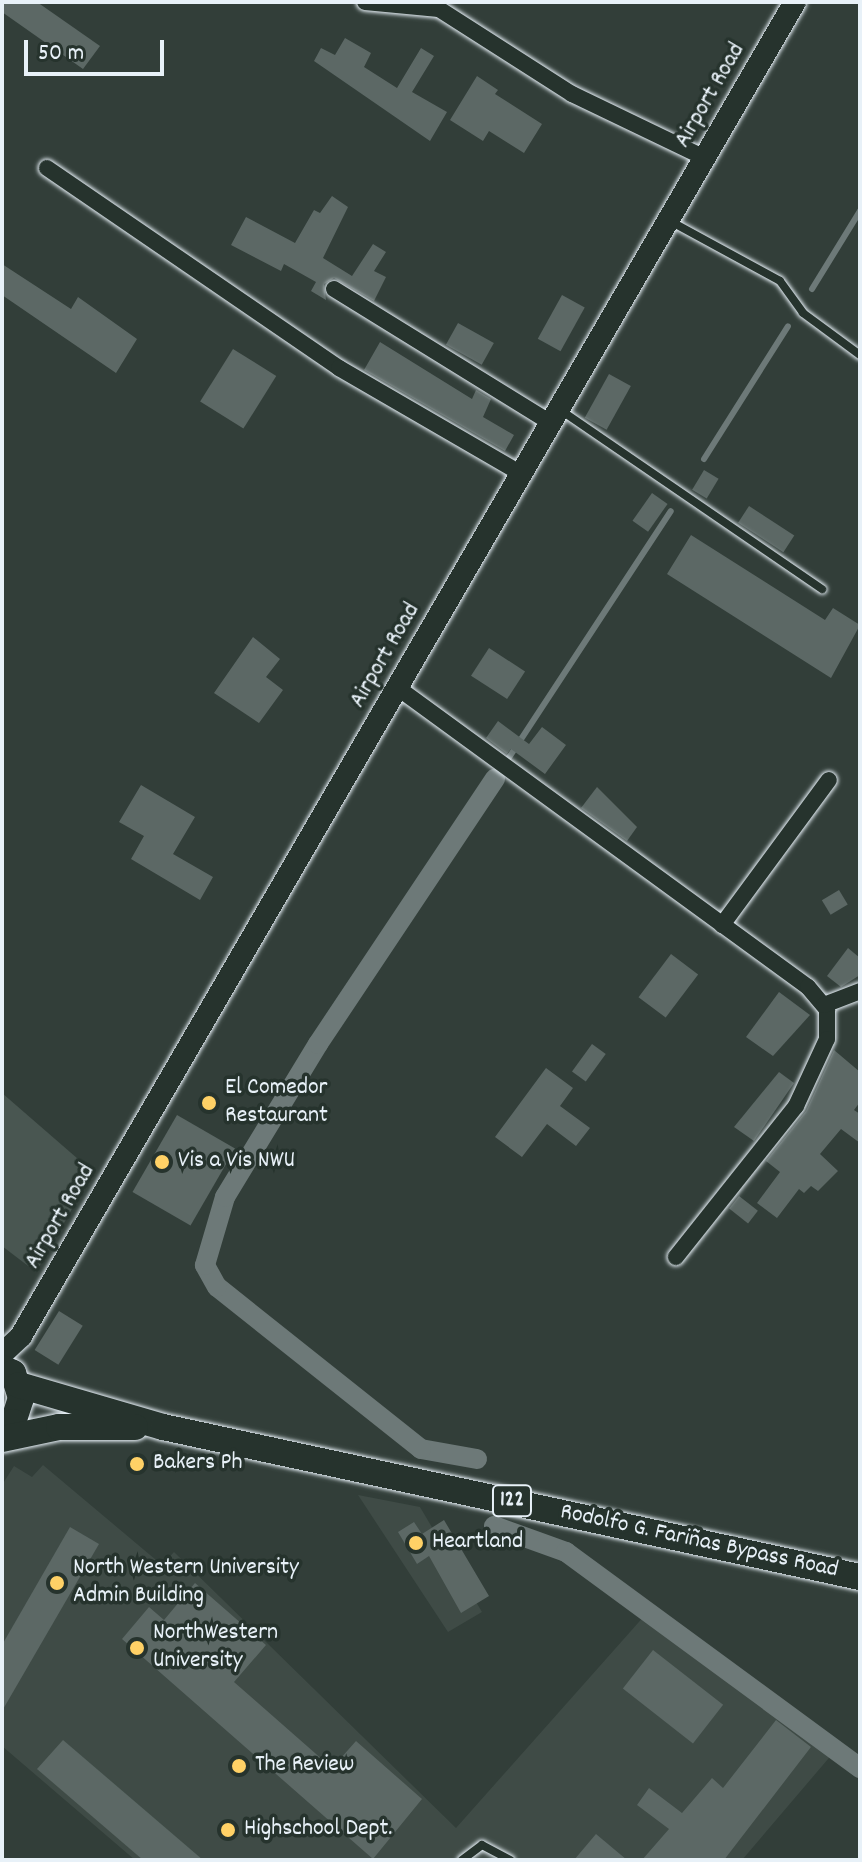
<!DOCTYPE html>
<meta charset="utf-8">
<style>
body{margin:0}
#map{position:relative;width:862px;height:1862px;overflow:hidden;background:#323e39;font-family:Dekko,sans-serif}
div>[style]{position:absolute}
[style*='--x']{left:calc(var(--x)*1px);top:calc(var(--y)*1px);width:calc(var(--w)*1px);rotate:calc(var(--a)*1deg)}
.built>*{inset:0;background:#3f4b46}
.green>*{inset:0;background:#495651}
.stream>*{height:6px;margin:-3px;padding:0 3px;transform-origin:3px;border-radius:3px;background:#6d7978}
.canal>*{height:20px;margin:-10px;padding:0 10px;transform-origin:10px;border-radius:10px;background:#6d7978}
.building>*{inset:0;background:#5c6865;transform-origin:0 0}
.roads{filter:drop-shadow(0 0 2px #e8f1f8) drop-shadow(0 0 2px #e8f1f8)}
.lane>*{height:8px;margin:-4px;padding:0 4px;transform-origin:4px;border-radius:4px;background:#26332d}
.street>*{height:16px;margin:-8px;padding:0 8px;transform-origin:8px;border-radius:8px;background:#26332d}
.secondary>*{height:22px;margin:-11px;padding:0 11px;transform-origin:11px;border-radius:11px;background:#26332d}
.primary>*{height:26px;margin:-13px;padding:0 13px;transform-origin:13px;border-radius:13px;background:#26332d}
.dots>*{width:22px;height:22px;translate:-50% -50%;box-sizing:border-box;border:4px solid #26332d;border-radius:50%}
span{translate:-50% -50%;white-space:nowrap;text-align:center;line-height:1.15;-webkit-text-stroke:7px #26332d;paint-order:stroke}
.shield-label span{padding:2px 6px;background:#26332d;border:2px solid;border-radius:6px;-webkit-text-stroke-width:0}
.shield-label{font-size:22px;color:#e8f1f8;font-weight:700}
.street-label{font-size:24px;color:#e8f1f8}
.poi-label{font-size:24px;color:#e8f1f8}
.left{translate:0 -50%;text-align:left}
.frame{position:absolute;inset:0;border:4px solid #e8f1f8;pointer-events:none}
.scale{position:absolute;left:24px;top:40px;width:140px;height:36px;box-sizing:border-box;border:4px solid #e8f1f8;border-top:0;padding-left:10px;font-size:24px;line-height:28px;white-space:nowrap;color:#e8f1f8;-webkit-text-stroke:6px #26332d;paint-order:stroke}
</style>
<div id="map">
<div class="built">
<div style="clip-path:polygon(43px 1465px,162px 1565px,174px 1552px,456px 1828px,646px 1614px,834px 1752px,742px 1860px,135px 1860px,2px 1746px,2px 1485px,14px 1466px,32px 1477px)"></div>
<div style="clip-path:polygon(358px 1495px,420px 1507px,482px 1612px,448px 1632px)"></div>
</div>
<div class="green">
<div style="clip-path:polygon(2px 1093px,93px 1172px,36px 1272px,2px 1246px)"></div>
</div>
<div class="stream">
<div style="--x:812;--y:289;--w:92;--a:-58.4"></div>
<div style="--x:704;--y:459;--w:157;--a:-57.7"></div>
<div style="--x:506;--y:762;--w:300;--a:-56.7"></div>
</div>
<div class="canal">
<div style="--x:477;--y:1459;--w:57;--a:-169.9"></div>
<div style="--x:421;--y:1449;--w:260;--a:-141.5"></div>
<div style="--x:217;--y:1287;--w:25;--a:-119"></div>
<div style="--x:205;--y:1265;--w:71;--a:-73.6"></div>
<div style="--x:225;--y:1197;--w:179;--a:-58.7"></div>
<div style="--x:318;--y:1044;--w:319;--a:-56.3"></div>
<div style="--x:494;--y:1526;--w:77;--a:19.9"></div>
<div style="--x:566;--y:1552;--w:365;--a:36.3"></div>
</div>
<div class="building">
<div style="clip-path:polygon(2px 2px,37px 2px,100px 46px,83px 69px,2px 12px)"></div>
<div style="clip-path:polygon(345px 38px,371px 53px,364px 67px,397px 88px,421px 48px,434px 56px,412px 92px,447px 112px,430px 141px,314px 61px,321px 48px,335px 55px)"></div>
<div style="clip-path:polygon(477px 76px,498px 90px,495px 94px,542px 124px,524px 153px,489px 131px,483px 141px,450px 120px)"></div>
<div style="clip-path:polygon(332px 196px,348px 207px,323px 258px,352px 276px,373px 244px,386px 252px,374px 271px,386px 277px,374px 301px,334px 278px,324px 284px,326px 300px,311px 291px,316px 282px,284px 264px,281px 271px,231px 245px,246px 217px,295px 243px,314px 210px,320px 213px)"></div>
<div style="clip-path:polygon(2px 264px,71px 309px,78px 297px,137px 339px,116px 373px,2px 295px)"></div>
<div style="left:562px;top:295px;width:26px;height:50px;rotate:29deg"></div>
<div style="left:458px;top:323px;width:41px;height:25px;rotate:29deg"></div>
<div style="clip-path:polygon(380px 342px,472px 399px,476px 390px,491px 399px,483px 417px,514px 435px,505px 451px,364px 370px)"></div>
<div style="left:233px;top:349px;width:51px;height:62px;rotate:32deg"></div>
<div style="left:609px;top:374px;width:25px;height:50px;rotate:29deg"></div>
<div style="left:704px;top:470px;width:17px;height:23px;rotate:31deg"></div>
<div style="left:652px;top:493px;width:19px;height:34px;rotate:35deg"></div>
<div style="left:749px;top:506px;width:54px;height:20px;rotate:33deg"></div>
<div style="clip-path:polygon(691px 535px,825px 620px,833px 608px,860px 625px,831px 678px,667px 574px)"></div>
<div style="clip-path:polygon(253px 637px,280px 659px,266px 677px,283px 690px,259px 723px,214px 693px)"></div>
<div style="left:489px;top:648px;width:43px;height:33px;rotate:33deg"></div>
<div style="clip-path:polygon(498px 721px,529px 744px,542px 727px,566px 745px,545px 774px,511px 749px,507px 754px,486px 738px)"></div>
<div style="clip-path:polygon(141px 785px,195px 817px,173px 854px,213px 877px,200px 900px,131px 859px,144px 836px,119px 822px)"></div>
<div style="clip-path:polygon(597px 787px,637px 827px,627px 841px,581px 808px)"></div>
<div style="left:839px;top:890px;width:17px;height:20px;rotate:59deg"></div>
<div style="clip-path:polygon(848px 948px,860px 958px,860px 975px,841px 987px,827px 976px)"></div>
<div style="left:671px;top:954px;width:34px;height:54px;rotate:37deg"></div>
<div style="clip-path:polygon(779px 992px,810px 1015px,773px 1056px,746px 1037px)"></div>
<div style="left:592px;top:1044px;width:17px;height:34px;rotate:36deg"></div>
<div style="clip-path:polygon(834px 1050px,860px 1072px,860px 1102px,854px 1110px,860px 1114px,860px 1143px,841px 1129px,820px 1154px,838px 1171px,818px 1191px,811px 1186px,804px 1193px,799px 1189px,777px 1218px,757px 1203px,780px 1172px,766px 1161px,806px 1111px)"></div>
<div style="clip-path:polygon(546px 1068px,573px 1088px,560px 1106px,590px 1128px,576px 1146px,547px 1124px,522px 1157px,495px 1137px)"></div>
<div style="clip-path:polygon(779px 1072px,794px 1083px,754px 1141px,734px 1127px)"></div>
<div style="left:177px;top:1115px;width:67px;height:89px;rotate:30deg"></div>
<div style="left:739px;top:1196px;width:24px;height:16px;rotate:38deg"></div>
<div style="left:59px;top:1311px;width:28px;height:46px;rotate:32deg"></div>
<div style="clip-path:polygon(444px 1520px,489px 1596px,461px 1613px,429px 1556px,417px 1564px,398px 1532px,414px 1522px,422px 1534px)"></div>
<div style="clip-path:polygon(70px 1527px,99px 1544px,2px 1711px,2px 1645px)"></div>
<div style="clip-path:polygon(195px 1583px,266px 1645px,234px 1682px,332px 1768px,356px 1741px,422px 1799px,373px 1859px,122px 1639px,149px 1607px,164px 1620px)"></div>
<div style="left:653px;top:1650px;width:89px;height:49px;rotate:38deg"></div>
<div style="clip-path:polygon(776px 1720px,811px 1747px,724px 1860px,642px 1860px,669px 1829px,637px 1805px,649px 1788px,682px 1813px,712px 1778px,723px 1788px)"></div>
<div style="clip-path:polygon(63px 1740px,203px 1860px,143px 1860px,37px 1769px)"></div>
<div style="clip-path:polygon(596px 1834px,627px 1860px,574px 1860px)"></div>
</div>
<div class="roads">
<div class="lane">
<div style="--x:670;--y:221;--w:125;--a:28.6"></div>
<div style="--x:780;--y:281;--w:39;--a:54"></div>
<div style="--x:803;--y:313;--w:71;--a:36.4"></div>
<div style="--x:559;--y:409;--w:319;--a:34.4"></div>
<div style="--x:462;--y:1860;--w:25;--a:-37"></div>
<div style="--x:482;--y:1845;--w:32;--a:28"></div>
</div>
<div class="street">
<div style="--x:365;--y:2;--w:74;--a:5.4"></div>
<div style="--x:439;--y:9;--w:158;--a:32.6"></div>
<div style="--x:572;--y:94;--w:148;--a:25.7"></div>
<div style="--x:47;--y:168;--w:354;--a:34.4"></div>
<div style="--x:339;--y:368;--w:211;--a:30.1"></div>
<div style="--x:334;--y:289;--w:255;--a:31.7"></div>
<div style="--x:398;--y:688;--w:507;--a:36.1"></div>
<div style="--x:808;--y:987;--w:30;--a:50"></div>
<div style="--x:827;--y:1010;--w:29;--a:90"></div>
<div style="--x:827;--y:1039;--w:74;--a:114.8"></div>
<div style="--x:796;--y:1106;--w:193;--a:128.5"></div>
<div style="--x:722;--y:925;--w:180;--a:-53.6"></div>
<div style="--x:824;--y:1005;--w:39;--a:-21"></div>
</div>
<div class="secondary">
<div style="--x:2;--y:1354;--w:26;--a:-43"></div>
<div style="--x:21;--y:1336;--w:1542;--a:-59.88"></div>
</div>
<div class="primary">
<div style="--x:2;--y:1368;--w:12;--a:24"></div>
<div style="--x:13;--y:1373;--w:26;--a:72"></div>
<div style="--x:21;--y:1398;--w:25;--a:108"></div>
<div style="--x:13;--y:1422;--w:15;--a:138"></div>
<div style="--x:19;--y:1385;--w:150;--a:16.3"></div>
<div style="--x:163;--y:1427;--w:713;--a:12.15"></div>
<div style="--x:2;--y:1439;--w:58;--a:-11.9"></div>
<div style="--x:59;--y:1427;--w:76;--a:0"></div>
</div>
</div>
<div class="dots">
<div style="left:209px;top:1103px;background:#ffd166"></div>
<div style="left:162px;top:1162px;background:#ffd166"></div>
<div style="left:137px;top:1464px;background:#ffd166"></div>
<div style="left:416px;top:1543px;background:#ffd166"></div>
<div style="left:57px;top:1583px;background:#ffd166"></div>
<div style="left:137px;top:1648px;background:#ffd166"></div>
<div style="left:239px;top:1766px;background:#ffd166"></div>
<div style="left:228px;top:1830px;background:#ffd166"></div>
</div>
<div class="shield-label">
<span style="left:512px;top:1501px">122</span>
</div>
<div class="street-label">
<span style="left:711px;top:96px;rotate:-60deg">Airport Road</span>
<span style="left:386px;top:656px;rotate:-60deg">Airport Road</span>
<span style="left:61px;top:1217px;rotate:-60deg">Airport Road</span>
<span style="left:699px;top:1542px;rotate:12deg">Rodolfo G. Fariñas Bypass Road</span>
</div>
<div class="poi-label">
<span class="left" style="left:225px;top:1103px">El Comedor<br>Restaurant</span>
<span class="left" style="left:178px;top:1162px">Vis a Vis NWU</span>
<span class="left" style="left:153px;top:1464px">Bakers Ph</span>
<span class="left" style="left:432px;top:1543px">Heartland</span>
<span class="left" style="left:73px;top:1583px">North Western University<br>Admin Building</span>
<span class="left" style="left:153px;top:1648px">NorthWestern<br>University</span>
<span class="left" style="left:255px;top:1766px">The Review</span>
<span class="left" style="left:244px;top:1830px">Highschool Dept.</span>
</div>
<div class="frame"></div>
<div class="scale">50 m</div>
</div>
